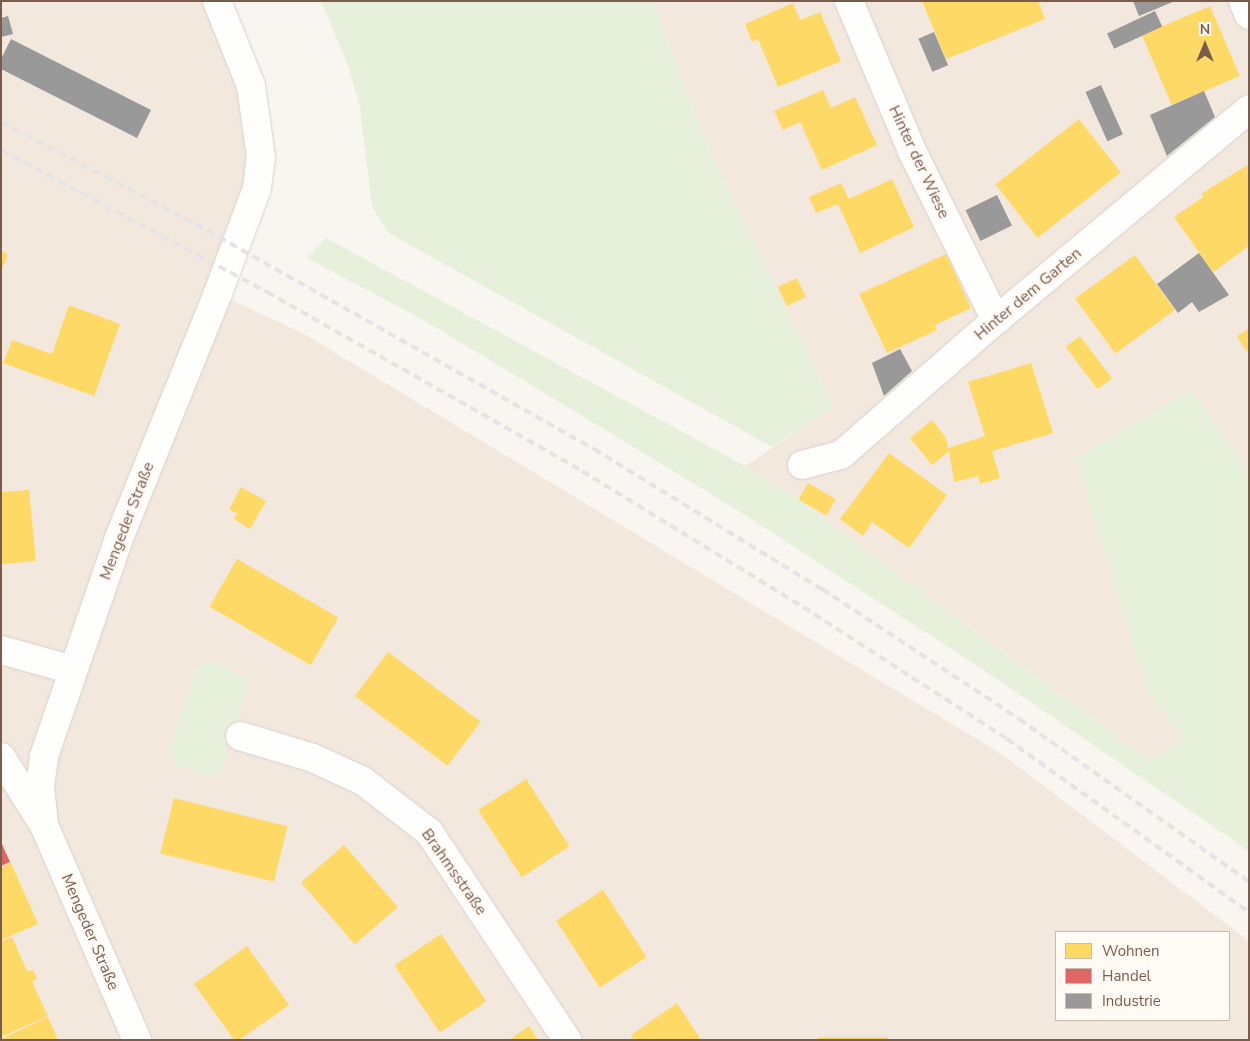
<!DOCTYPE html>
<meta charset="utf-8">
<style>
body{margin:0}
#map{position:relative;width:1250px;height:1041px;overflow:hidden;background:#f9f5f0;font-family:"Nunito Sans",sans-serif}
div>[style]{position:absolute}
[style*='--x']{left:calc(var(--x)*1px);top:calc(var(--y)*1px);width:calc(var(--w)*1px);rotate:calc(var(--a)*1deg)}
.residential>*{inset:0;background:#f2e8de}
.green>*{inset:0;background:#e7f0db}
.homes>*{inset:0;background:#ffd966;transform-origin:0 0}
.shops>*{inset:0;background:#e06666}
.industry>*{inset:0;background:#999;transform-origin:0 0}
.roads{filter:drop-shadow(0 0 1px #d7d1cb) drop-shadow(0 0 1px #d7d1cb)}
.street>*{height:28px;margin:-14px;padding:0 14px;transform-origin:14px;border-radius:14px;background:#fefefd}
.rail>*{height:4px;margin-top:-2px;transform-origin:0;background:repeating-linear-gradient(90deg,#e6e3e7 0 8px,transparent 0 13px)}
span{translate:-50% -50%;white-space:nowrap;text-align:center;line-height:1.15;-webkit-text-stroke:5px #fffaf3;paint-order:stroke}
.street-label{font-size:16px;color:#7a5c4d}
.frame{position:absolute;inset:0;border:2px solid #7a5c4d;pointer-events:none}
.legend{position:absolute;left:1055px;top:931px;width:175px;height:90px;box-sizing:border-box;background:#fffaf3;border:1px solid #cabbb1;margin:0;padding:6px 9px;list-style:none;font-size:15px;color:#7a5c4d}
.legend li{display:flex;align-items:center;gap:10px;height:25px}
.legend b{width:25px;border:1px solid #cabbb1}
.north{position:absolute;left:1180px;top:20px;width:50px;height:50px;-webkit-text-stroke:4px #fffaf3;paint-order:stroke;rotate:0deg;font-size:14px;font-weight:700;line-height:20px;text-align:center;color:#7a5c4d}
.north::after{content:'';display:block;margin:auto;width:18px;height:22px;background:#7a5c4d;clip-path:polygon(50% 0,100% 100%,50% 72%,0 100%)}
</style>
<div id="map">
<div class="residential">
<div style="clip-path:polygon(evenodd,1px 1px,217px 1px,258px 125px,219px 294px,304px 334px,1000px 753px,1249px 941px,1249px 1040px,1px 1040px,1px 1px,1056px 932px,1229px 932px,1229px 1020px,1056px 1020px,1056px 932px)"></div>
<div style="clip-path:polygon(653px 1px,1249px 1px,1249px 469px,1191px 390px,1146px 687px,1183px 738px,1150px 761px,792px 495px,745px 466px,834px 407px,706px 142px)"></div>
</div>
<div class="green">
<div style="clip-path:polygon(321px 1px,653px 1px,706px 142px,834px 407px,772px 447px,387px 232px,372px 206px,360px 108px,348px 65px)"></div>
<div style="clip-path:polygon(326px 238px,745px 466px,792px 495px,1150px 761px,1183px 738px,1146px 688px,1075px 458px,1191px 390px,1249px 469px,1249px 851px,979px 667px,734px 508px,427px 322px,307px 258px)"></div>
<div style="clip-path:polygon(213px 661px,247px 678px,248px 684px,221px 773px,215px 776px,176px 765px,168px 753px,197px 666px)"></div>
</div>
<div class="homes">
<div style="clip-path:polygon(922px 1px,1038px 1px,1045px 19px,946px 59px)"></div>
<div style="clip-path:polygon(793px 3px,800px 20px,820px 12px,841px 61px,778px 87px,758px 39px,752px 42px,745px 24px)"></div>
<div style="left:1210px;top:6px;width:76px;height:74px;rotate:67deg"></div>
<div style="clip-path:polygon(823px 90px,831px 108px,855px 97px,877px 145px,822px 170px,800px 122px,783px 130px,774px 111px)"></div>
<div style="left:1079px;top:119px;width:68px;height:106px;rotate:52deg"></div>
<div style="clip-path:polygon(1249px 164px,1249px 246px,1213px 272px,1174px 217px,1203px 197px,1201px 194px)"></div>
<div style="clip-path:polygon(892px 179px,914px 227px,860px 253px,838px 204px,816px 213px,809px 197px,841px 183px,849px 199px)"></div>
<div style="clip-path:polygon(1px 251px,8px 254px,1px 271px)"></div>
<div style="clip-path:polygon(946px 254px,971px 308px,935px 325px,937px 330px,887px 353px,859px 294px)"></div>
<div style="left:1135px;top:255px;width:68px;height:74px;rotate:54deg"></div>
<div style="left:797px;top:278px;width:21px;height:21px;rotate:65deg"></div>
<div style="clip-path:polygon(69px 305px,120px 324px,94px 396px,3px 363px,12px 340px,52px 354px)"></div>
<div style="clip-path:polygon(1249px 328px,1249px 350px,1246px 351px,1237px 336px)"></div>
<div style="left:1080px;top:336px;width:53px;height:18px;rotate:53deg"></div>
<div style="clip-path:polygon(1031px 363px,1053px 433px,992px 451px,1000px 478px,980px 484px,978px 476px,954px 482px,949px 451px,932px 465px,910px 438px,932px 420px,946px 438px,948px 448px,985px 436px,968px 382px)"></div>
<div style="clip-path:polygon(889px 453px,947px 495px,909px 548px,872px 522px,863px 536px,840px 519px)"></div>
<div style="left:808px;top:483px;width:32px;height:19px;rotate:30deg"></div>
<div style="clip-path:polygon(241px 487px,266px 501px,250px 529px,234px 519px,237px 514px,229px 509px)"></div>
<div style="clip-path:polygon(29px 490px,36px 561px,1px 564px,1px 492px)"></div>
<div style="left:237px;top:559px;width:117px;height:55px;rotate:30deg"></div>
<div style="left:388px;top:652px;width:116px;height:55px;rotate:37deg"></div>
<div style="left:526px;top:779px;width:80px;height:57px;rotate:57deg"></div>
<div style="left:174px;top:798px;width:117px;height:57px;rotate:14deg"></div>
<div style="left:344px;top:845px;width:82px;height:57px;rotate:49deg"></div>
<div style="clip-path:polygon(11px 863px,38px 924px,1px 940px,1px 867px)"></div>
<div style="left:603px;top:890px;width:80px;height:56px;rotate:57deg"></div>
<div style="left:441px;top:934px;width:81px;height:56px;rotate:56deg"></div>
<div style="clip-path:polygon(12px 937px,27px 971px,33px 970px,37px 979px,32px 982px,48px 1016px,1px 1037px,1px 941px)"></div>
<div style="clip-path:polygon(247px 946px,289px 1005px,239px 1040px,234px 1040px,194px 984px)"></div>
<div style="clip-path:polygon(677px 1003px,701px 1040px,634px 1040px,631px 1035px)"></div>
<div style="clip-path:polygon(48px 1017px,58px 1040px,1px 1040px,1px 1039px)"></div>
<div style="clip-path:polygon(529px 1026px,538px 1040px,509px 1040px)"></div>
<div style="left:818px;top:1037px;width:70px;height:3px"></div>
</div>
<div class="shops">
<div style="clip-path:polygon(1px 842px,10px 862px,1px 866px)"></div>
</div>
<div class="industry">
<div style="clip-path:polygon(1133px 1px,1175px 1px,1139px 16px)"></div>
<div style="left:1155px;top:11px;width:17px;height:53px;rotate:65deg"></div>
<div style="clip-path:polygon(8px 16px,13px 34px,1px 37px,1px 18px)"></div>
<div style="left:934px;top:32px;width:36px;height:17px;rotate:67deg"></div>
<div style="clip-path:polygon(11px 39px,151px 110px,137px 138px,1px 69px,1px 59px)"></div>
<div style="left:1101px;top:85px;width:54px;height:17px;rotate:66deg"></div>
<div style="clip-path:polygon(1204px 91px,1215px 117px,1167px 156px,1150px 115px)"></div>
<div style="left:997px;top:195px;width:34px;height:35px;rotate:64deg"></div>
<div style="clip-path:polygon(1199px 253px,1229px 295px,1199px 312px,1192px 302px,1178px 313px,1157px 284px)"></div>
<div style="clip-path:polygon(900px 349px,912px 371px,884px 396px,872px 363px)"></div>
</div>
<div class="roads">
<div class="street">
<div style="--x:849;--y:1;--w:163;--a:67.2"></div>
<div style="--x:912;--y:151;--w:189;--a:63.6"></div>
<div style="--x:1243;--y:1;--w:15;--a:67"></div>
<div style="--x:802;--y:465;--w:40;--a:-14.4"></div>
<div style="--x:841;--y:455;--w:206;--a:-41.1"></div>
<div style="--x:996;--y:320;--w:329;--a:-39.8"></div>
<div style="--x:1;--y:650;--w:75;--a:15.5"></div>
<div style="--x:240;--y:736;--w:76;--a:16.8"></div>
<div style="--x:313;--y:758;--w:55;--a:24.7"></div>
<div style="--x:363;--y:781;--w:83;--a:37.7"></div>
<div style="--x:429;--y:832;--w:250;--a:56.4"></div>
<div style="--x:1;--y:757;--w:73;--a:57.8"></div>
<div style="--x:137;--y:1040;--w:234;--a:-113.4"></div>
<div style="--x:44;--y:825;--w:39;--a:-96"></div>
<div style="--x:40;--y:786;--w:30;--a:-82"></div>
<div style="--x:44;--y:756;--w:231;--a:-71"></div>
<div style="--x:119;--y:538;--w:264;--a:-68"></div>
<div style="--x:218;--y:293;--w:112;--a:-69.6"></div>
<div style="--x:257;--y:188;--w:31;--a:-83"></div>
<div style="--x:261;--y:157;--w:72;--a:-98"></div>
<div style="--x:251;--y:86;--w:92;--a:-111.8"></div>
</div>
</div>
<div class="rail">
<div style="--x:1;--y:122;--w:220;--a:27.6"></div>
<div style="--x:196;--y:224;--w:457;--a:29.5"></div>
<div style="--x:594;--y:449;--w:268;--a:31.6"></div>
<div style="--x:822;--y:589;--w:236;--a:33.4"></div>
<div style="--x:1019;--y:719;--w:282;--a:35.3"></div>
<div style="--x:1;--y:150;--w:302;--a:28.1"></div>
<div style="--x:267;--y:292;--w:362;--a:29.6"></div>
<div style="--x:582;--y:471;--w:273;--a:31.6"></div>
<div style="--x:814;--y:614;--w:230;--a:32.9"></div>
<div style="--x:1007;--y:739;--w:297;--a:35.6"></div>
</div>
<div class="street-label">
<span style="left:919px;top:162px;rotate:65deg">Hinter der Wiese</span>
<span style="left:1028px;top:294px;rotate:-40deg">Hinter dem Garten</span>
<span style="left:127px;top:521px;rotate:-69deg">Mengeder Straße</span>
<span style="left:454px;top:872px;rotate:55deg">Brahmsstraße</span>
<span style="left:90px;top:932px;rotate:67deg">Mengeder Straße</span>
</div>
<div class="frame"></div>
<ul class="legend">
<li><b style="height:14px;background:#ffd966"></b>Wohnen</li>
<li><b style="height:14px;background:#e06666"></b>Handel</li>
<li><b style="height:14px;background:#999"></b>Industrie</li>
</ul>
<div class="north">N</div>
</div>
